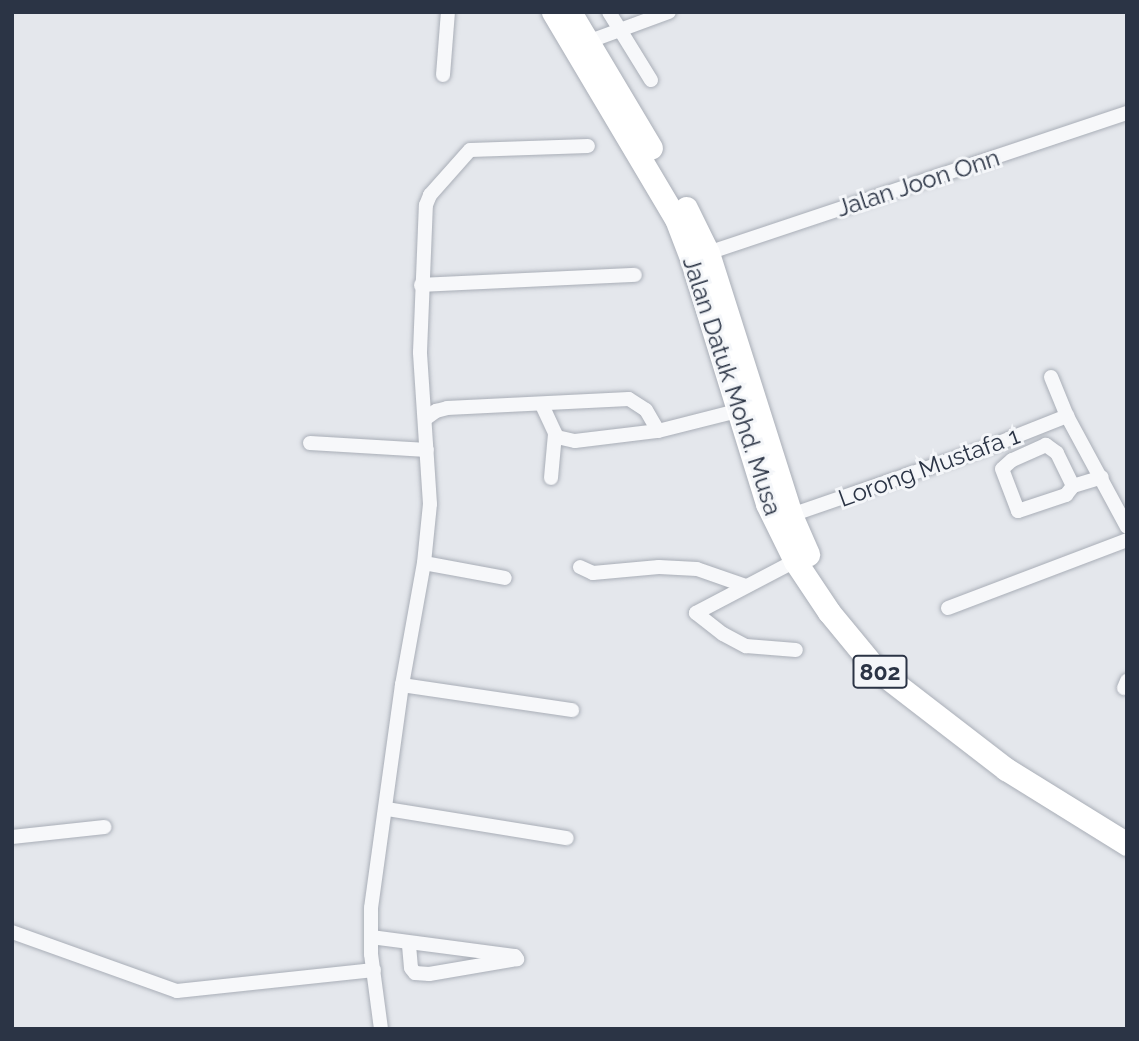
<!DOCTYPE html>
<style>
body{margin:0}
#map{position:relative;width:1139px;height:1041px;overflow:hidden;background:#e4e7ec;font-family:Raleway,sans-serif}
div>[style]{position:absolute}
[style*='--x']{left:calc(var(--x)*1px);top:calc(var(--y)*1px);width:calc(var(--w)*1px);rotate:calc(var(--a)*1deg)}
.roads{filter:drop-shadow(0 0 2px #a9aeb7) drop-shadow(0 0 2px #a9aeb7)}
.minor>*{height:14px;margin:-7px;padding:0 7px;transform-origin:7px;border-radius:7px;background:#f7f8fa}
.trunk>*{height:23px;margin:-11.5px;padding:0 11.5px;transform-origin:11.5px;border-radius:11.5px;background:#fff}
span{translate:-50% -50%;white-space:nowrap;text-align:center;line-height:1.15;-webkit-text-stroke:6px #f4f6f9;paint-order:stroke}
.shield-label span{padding:2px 5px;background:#f4f6f9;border:2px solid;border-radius:5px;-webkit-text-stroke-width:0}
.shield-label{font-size:23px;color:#2b3445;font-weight:700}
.street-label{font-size:24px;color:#2b3445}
.frame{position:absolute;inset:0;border:14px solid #2b3445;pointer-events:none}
</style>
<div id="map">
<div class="roads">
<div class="minor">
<div style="--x:609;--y:12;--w:80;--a:58.3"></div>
<div style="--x:590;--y:41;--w:84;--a:-20.2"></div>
<div style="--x:443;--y:75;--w:63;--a:-85.5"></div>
<div style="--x:708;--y:253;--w:442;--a:-18.5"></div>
<div style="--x:421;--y:285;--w:214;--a:-2.7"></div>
<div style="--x:1051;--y:377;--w:42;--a:67.7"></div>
<div style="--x:1067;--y:416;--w:126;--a:61.6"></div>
<div style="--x:542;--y:405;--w:35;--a:65"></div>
<div style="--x:557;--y:437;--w:18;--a:13"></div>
<div style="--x:575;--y:441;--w:84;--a:-6.9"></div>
<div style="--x:658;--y:431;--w:81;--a:-14.2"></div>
<div style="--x:425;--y:419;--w:14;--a:-36"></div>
<div style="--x:436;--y:411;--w:11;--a:-15"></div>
<div style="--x:447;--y:408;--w:182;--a:-2.8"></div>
<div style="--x:629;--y:399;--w:20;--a:33"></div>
<div style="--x:646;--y:410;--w:24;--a:60"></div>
<div style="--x:310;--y:443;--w:117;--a:3.4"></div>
<div style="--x:551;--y:478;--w:44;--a:-84.8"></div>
<div style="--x:1073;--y:486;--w:37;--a:-116"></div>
<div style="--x:1057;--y:453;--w:14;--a:-144"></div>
<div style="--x:1046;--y:445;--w:37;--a:156"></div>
<div style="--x:1012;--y:460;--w:13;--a:138"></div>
<div style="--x:1002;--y:469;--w:45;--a:69.1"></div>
<div style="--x:1018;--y:511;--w:51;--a:-18.4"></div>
<div style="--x:1066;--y:495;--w:11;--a:-52"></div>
<div style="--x:1073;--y:486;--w:30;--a:-17"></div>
<div style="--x:791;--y:515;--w:215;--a:-19"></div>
<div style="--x:994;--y:445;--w:79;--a:-21.7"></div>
<div style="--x:795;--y:561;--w:112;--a:152.3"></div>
<div style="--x:696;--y:613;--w:34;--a:38"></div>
<div style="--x:723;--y:634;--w:26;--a:28"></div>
<div style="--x:746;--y:646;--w:50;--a:4.6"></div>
<div style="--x:424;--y:563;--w:82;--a:10.5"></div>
<div style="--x:580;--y:567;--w:14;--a:25"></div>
<div style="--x:593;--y:573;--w:66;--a:-5.2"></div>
<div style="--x:659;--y:567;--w:38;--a:3"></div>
<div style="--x:697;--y:569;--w:52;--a:19.1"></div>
<div style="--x:948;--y:608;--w:191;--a:-20.8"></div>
<div style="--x:402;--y:685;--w:172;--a:8.4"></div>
<div style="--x:1124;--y:688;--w:8;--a:-67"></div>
<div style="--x:387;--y:809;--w:182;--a:9.2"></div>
<div style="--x:12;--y:837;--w:93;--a:-6.2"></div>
<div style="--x:12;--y:932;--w:175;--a:19.7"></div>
<div style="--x:177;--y:991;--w:198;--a:-6.1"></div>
<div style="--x:371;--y:937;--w:145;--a:7.5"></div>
<div style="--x:515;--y:956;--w:4;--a:56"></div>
<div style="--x:517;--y:959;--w:89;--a:170.3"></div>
<div style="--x:429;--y:974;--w:14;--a:-176"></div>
<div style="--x:415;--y:973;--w:6;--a:-129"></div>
<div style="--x:411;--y:968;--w:25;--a:-95"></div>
<div style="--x:381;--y:1029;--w:76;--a:-97.6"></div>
<div style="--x:371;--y:954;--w:46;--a:-90"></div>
<div style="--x:371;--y:908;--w:225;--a:-82.1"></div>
<div style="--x:402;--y:685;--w:124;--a:-79.8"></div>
<div style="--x:424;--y:563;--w:59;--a:-84.2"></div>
<div style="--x:430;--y:504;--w:152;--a:-93.8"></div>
<div style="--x:420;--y:352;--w:147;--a:-87.7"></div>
<div style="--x:426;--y:205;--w:11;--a:-68"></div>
<div style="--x:430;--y:195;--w:60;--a:-48.4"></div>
<div style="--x:470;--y:150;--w:118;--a:-1.9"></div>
</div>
<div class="trunk">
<div style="--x:553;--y:12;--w:241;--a:59.3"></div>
<div style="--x:676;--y:219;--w:42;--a:69"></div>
<div style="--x:691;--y:258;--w:257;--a:72.8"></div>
<div style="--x:767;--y:504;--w:64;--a:63.8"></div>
<div style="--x:795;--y:561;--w:61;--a:56.3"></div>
<div style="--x:829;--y:612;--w:74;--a:50.5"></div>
<div style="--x:876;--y:669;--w:164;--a:37.6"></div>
<div style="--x:1006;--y:769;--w:142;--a:31.8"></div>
<div style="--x:570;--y:12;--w:158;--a:59.2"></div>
<div style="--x:686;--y:208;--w:50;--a:63.9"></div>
<div style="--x:708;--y:253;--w:275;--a:72.4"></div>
<div style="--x:791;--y:515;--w:43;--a:66.4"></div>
</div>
</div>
<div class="shield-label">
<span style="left:880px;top:672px">802</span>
</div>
<div class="street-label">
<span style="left:918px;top:183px;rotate:-18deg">Jalan Joon Onn</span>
<span style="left:732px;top:386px;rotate:72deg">Jalan Datuk Mohd. Musa</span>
<span style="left:929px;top:467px;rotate:-20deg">Lorong Mustafa 1</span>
</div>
<div class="frame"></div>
</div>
